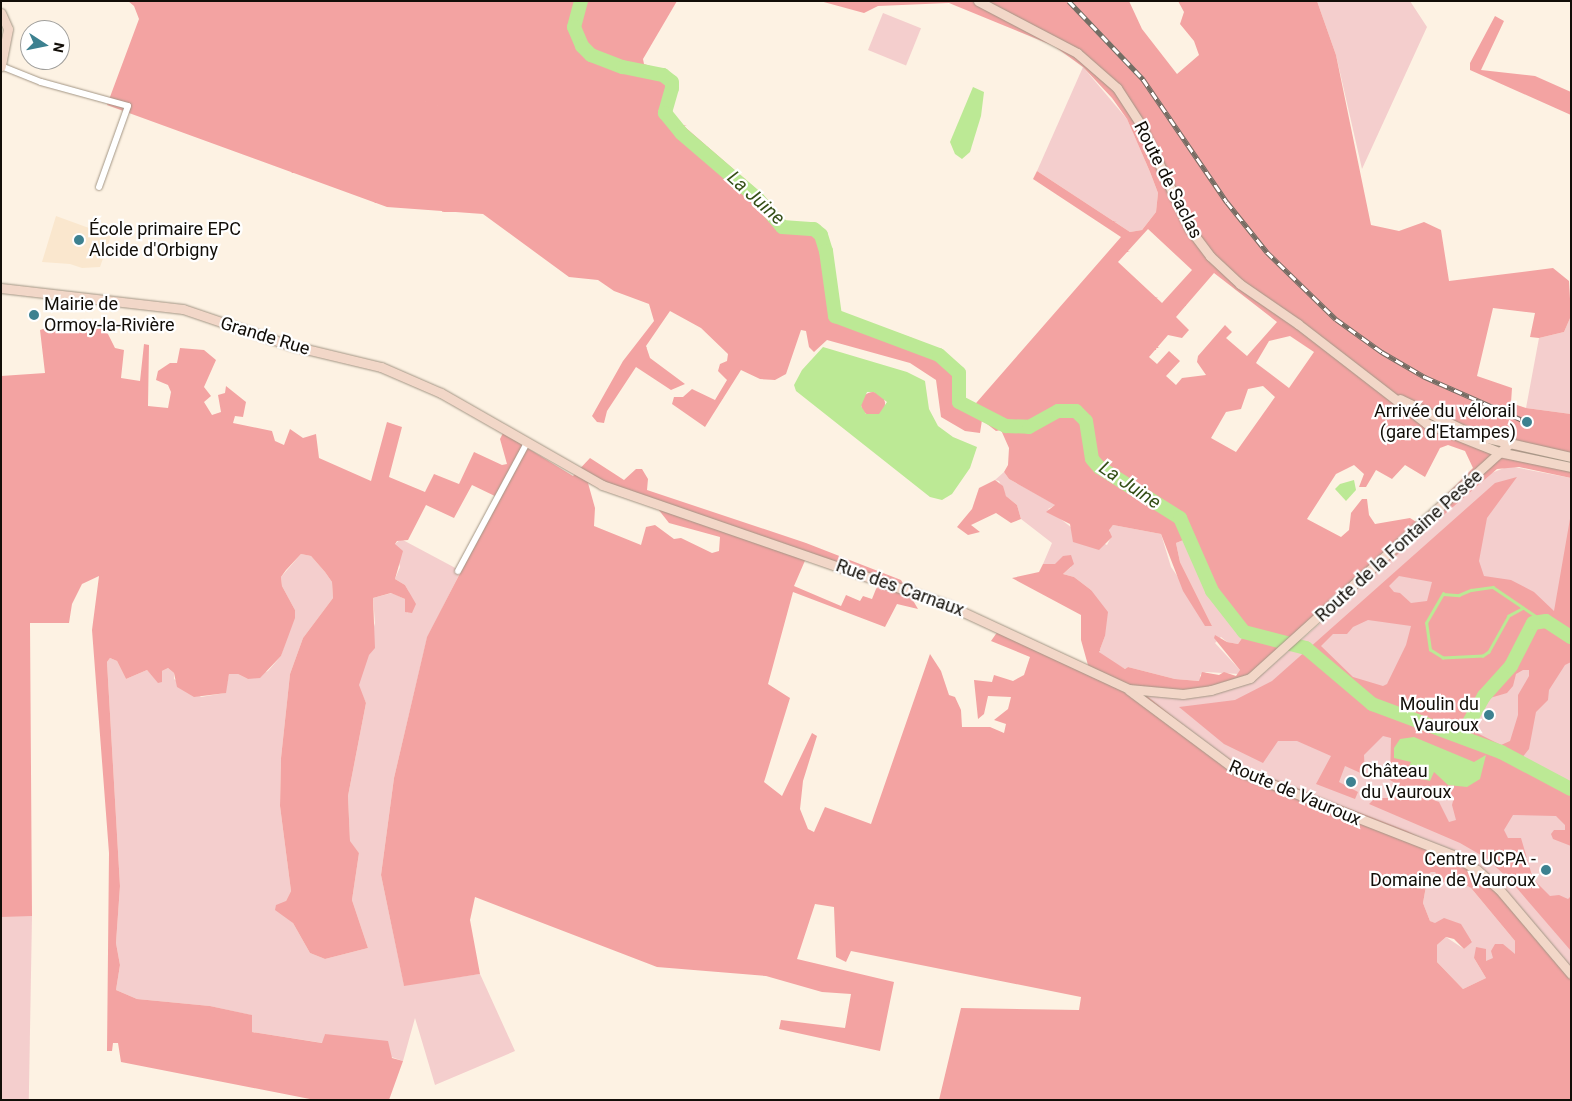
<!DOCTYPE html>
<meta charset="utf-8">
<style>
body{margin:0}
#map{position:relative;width:1572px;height:1101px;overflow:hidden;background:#fdf2e3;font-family:Roboto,sans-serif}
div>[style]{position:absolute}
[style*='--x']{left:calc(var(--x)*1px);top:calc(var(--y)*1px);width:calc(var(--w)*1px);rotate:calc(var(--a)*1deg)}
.built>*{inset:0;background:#fae7ce}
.green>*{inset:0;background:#f4cecd;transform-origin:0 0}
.forest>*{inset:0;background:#f3a3a2}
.round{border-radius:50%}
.water>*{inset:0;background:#bce995}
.stream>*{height:2.5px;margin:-1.25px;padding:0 1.25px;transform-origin:1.25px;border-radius:1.25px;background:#bce995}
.river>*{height:14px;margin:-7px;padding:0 7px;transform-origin:7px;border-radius:7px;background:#bce995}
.roads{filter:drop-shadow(0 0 1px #a39685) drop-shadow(0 0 1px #a39685)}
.street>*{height:6px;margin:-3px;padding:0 3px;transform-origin:3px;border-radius:3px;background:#fff}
.secondary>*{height:9px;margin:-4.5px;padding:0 4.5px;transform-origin:4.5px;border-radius:4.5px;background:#f2d7c8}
.rail>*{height:4.5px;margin-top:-2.25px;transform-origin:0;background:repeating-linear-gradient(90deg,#fff 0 8px,#746d64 0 16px);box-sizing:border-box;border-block:1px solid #746d64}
.dots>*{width:14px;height:14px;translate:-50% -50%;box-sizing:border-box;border:2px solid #fff;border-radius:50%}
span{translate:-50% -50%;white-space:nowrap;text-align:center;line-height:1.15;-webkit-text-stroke:4.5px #fff;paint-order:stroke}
.street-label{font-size:18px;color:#120e08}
.poi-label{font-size:18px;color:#120e08}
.left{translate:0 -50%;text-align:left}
.right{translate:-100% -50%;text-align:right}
.water-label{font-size:19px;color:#344f16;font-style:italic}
.frame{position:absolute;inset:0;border:2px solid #120e08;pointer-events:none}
.north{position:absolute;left:20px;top:20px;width:50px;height:50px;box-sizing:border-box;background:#fff;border:1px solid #a09f9c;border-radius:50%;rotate:101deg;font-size:14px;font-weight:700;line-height:20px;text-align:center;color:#120e08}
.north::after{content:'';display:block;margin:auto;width:18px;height:22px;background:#3d8190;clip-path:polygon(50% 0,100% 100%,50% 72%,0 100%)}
</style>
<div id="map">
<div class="built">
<div style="clip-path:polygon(56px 216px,111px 236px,100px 267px,82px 268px,70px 264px,42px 262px)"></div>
</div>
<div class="green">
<div style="clip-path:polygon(1317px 1px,1410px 1px,1427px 27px,1362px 169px,1336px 55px)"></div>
<div style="left:883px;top:13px;width:41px;height:40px;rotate:22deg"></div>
<div style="clip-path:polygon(1083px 67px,1127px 119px,1150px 172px,1158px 193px,1156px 212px,1142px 230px,1130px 232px,1037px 171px)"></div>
<div style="clip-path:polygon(1571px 316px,1571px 414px,1526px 408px,1539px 338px,1564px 332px)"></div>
<div style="clip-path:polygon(1509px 466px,1571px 478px,1571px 968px,1455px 852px,1258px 773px,1218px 753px,1145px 694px,1265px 672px,1489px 474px)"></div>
<div style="clip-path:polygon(1004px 472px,1009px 479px,1056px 505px,1048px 509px,1072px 528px,1107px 545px,1111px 537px,1109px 529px,1113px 525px,1161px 534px,1171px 567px,1212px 626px,1180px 562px,1176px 543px,1186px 539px,1216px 594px,1234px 618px,1249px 628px,1238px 644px,1227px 642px,1221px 637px,1215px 643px,1240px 670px,1239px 674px,1206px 672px,1200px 675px,1200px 681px,1175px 679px,1128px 667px,1125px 669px,1102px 656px,1099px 652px,1105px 636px,1091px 590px,1074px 577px,1063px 574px,1071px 567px,1043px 564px,1052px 543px,1021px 519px,1017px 505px,1006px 496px,999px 481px,995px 480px)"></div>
<div style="clip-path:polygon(401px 539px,461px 571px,427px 638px,394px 778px,381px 875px,404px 985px,480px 974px,515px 1051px,435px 1085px,415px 1018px,403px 1061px,325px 1034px,323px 1043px,252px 1032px,251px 1015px,210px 1006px,137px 999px,116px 990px,120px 965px,116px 943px,120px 886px,107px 662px,110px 658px,117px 661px,126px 679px,147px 670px,158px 682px,162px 682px,162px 671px,168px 668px,174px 673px,174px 679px,201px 697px,225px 693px,229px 674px,238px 674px,248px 679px,268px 671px,281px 656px,295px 610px,282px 586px,281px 577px,301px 554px,311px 556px,325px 572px,332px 582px,333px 598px,303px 638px,290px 674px,281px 758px,280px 806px,291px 891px,286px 901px,293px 923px,310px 953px,325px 959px,368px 948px,352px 900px,359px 853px,350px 842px,348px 796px,366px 703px,358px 685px,375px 623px,373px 598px,392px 593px,405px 599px,408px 614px,409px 592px,405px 585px,395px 579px,400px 567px,395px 544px)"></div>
<div style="clip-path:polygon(1431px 872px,1435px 872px,1440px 882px,1462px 883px,1471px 888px,1515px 941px,1515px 955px,1485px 962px,1474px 958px,1486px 978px,1463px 989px,1437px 962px,1437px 945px,1446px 937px,1464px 949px,1472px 941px,1430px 921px,1423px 903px,1428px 875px)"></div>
<div style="left:32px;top:916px;width:184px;height:31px;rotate:91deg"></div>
</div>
<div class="forest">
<div style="clip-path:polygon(evenodd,128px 1px,677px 1px,643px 59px,644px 64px,666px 71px,675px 81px,670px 114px,762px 194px,784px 221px,820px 225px,832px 250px,840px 312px,912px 338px,911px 343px,955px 366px,959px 373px,957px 396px,970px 410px,1121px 237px,1033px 179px,1037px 171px,1130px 232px,1142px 230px,1156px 212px,1158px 193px,1150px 172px,1127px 119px,1112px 98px,1083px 67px,1054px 46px,949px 3px,878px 6px,864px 13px,820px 1px,1129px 1px,1142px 29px,1177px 74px,1199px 55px,1194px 41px,1180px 24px,1184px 12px,1178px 1px,1317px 1px,1336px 55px,1371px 225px,1399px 231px,1424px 222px,1441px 230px,1449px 281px,1553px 268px,1569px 281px,1571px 316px,1564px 332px,1539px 338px,1530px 337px,1535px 313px,1493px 308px,1477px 376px,1512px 388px,1511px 403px,1526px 408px,1571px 414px,1571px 478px,1519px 467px,1497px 469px,1251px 681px,1211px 694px,1146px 695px,1218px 753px,1258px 773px,1407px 831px,1479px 867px,1571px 968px,1571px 1100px,939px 1100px,961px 1008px,1079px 1010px,1081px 997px,851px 951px,846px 962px,836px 957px,834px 907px,815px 904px,797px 959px,894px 982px,880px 1051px,779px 1029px,781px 1020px,845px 1028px,851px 994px,822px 992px,766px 976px,657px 967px,475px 897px,470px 920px,480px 974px,404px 986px,381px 875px,394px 778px,427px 637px,499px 498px,472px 485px,454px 518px,426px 505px,408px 540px,397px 541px,395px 544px,403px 551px,395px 579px,405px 585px,416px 604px,412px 613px,405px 612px,405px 599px,391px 593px,373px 598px,375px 648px,369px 655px,359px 685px,366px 703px,348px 796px,350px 841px,359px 853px,352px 900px,368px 948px,325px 959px,310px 953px,293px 923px,275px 910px,276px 905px,286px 901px,291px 891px,280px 806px,281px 758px,290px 674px,303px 638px,333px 598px,332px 582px,325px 572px,311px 556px,301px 554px,286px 570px,281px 577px,282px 586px,295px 610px,295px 618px,281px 656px,260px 678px,248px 679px,238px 674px,229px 674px,226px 693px,194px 697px,177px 687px,174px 673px,168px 668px,162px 671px,162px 682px,158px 683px,147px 670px,126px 679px,117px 661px,110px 658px,107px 662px,120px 886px,116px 943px,120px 965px,116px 990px,137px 999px,210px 1006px,252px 1015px,252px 1032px,322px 1043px,325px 1034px,388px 1041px,392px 1058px,403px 1061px,389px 1100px,315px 1100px,121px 1062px,118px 1043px,113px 1043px,112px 1051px,107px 1051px,109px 853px,92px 630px,99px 576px,82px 584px,72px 604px,69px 623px,30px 623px,32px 916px,1px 917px,1px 376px,45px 373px,40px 330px,49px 327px,59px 332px,64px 328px,81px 333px,88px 328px,101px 329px,108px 334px,115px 348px,124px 350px,121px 378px,140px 381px,144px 344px,149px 345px,148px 406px,168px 408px,171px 392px,168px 385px,156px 380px,158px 371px,170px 363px,177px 363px,180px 348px,204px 350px,216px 360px,204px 387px,211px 396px,204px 402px,212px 415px,221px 412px,218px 395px,225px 393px,226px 386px,246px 402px,243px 417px,235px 416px,233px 423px,272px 431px,275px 441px,284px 445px,290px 429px,303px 438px,316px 434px,319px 458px,371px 481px,387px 422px,402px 427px,389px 477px,425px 492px,434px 474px,459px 484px,474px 452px,502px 465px,507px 464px,500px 439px,503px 433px,573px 476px,590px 458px,624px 480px,636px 469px,642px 469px,648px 479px,647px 490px,806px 543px,901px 580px,918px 609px,897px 604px,885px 627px,793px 592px,768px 684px,790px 698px,764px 782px,782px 796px,812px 733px,817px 736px,803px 781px,800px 809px,808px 829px,814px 832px,825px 807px,871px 824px,930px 654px,941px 671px,949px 695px,955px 697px,961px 710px,962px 727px,990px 727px,1004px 733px,1006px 724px,994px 720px,1008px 709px,1011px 697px,988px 696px,984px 714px,978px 719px,974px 680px,992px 682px,994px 675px,1013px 681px,1024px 675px,1030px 657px,991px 641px,998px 631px,1091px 676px,1081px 640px,1081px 615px,1012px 578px,1039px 572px,1043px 564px,1055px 564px,1063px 556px,1071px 555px,1074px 564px,1063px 574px,1074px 577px,1091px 590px,1108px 612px,1105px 636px,1099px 652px,1125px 669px,1128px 667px,1175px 679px,1199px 681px,1202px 672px,1219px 675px,1224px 672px,1236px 676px,1240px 670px,1214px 638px,1215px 635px,1227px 642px,1238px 644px,1249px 628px,1234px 618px,1216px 594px,1186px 539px,1176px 543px,1180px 562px,1212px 626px,1205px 626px,1183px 591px,1161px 534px,1113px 525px,1109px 530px,1112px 537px,1099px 550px,1073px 542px,1070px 524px,1046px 512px,1055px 505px,1009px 479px,1004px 472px,1008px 465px,1009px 448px,1001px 430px,996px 431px,982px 420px,980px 433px,965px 431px,941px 417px,936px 380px,910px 363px,827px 340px,814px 352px,809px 347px,806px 331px,801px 330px,786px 374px,775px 380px,760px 379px,741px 370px,705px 427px,672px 404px,674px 397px,683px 397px,692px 389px,715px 400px,727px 380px,718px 371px,720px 364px,727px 361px,728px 354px,701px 328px,670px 311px,646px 346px,650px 358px,685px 384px,671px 390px,636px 367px,607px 411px,604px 423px,597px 422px,592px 416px,623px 361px,654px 321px,649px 304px,614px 291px,598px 280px,569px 277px,483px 214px,387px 207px,107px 105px,139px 19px,134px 6px,128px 1px,1148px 229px,1192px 270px,1162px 303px,1118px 262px,1148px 229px,128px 1px,1214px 273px,1277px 322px,1247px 356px,1226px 338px,1232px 332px,1225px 325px,1198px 356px,1197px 362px,1206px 375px,1182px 378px,1176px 385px,1166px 376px,1180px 361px,1169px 351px,1157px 364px,1149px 357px,1168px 335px,1182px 338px,1189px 330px,1176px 317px,1214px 273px,128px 1px,1290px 336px,1314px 352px,1289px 388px,1256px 363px,1269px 341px,1290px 336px,128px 1px,1263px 386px,1275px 397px,1236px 452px,1211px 438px,1226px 412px,1241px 409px,1248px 389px,1263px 386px,128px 1px,1448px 445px,1465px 451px,1473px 468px,1418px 523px,1410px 518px,1375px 524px,1369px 515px,1367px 499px,1362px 499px,1351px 513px,1349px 530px,1341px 537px,1307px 519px,1336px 474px,1354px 465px,1364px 474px,1359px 487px,1366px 487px,1376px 470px,1392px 479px,1405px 465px,1425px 477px,1440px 448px,1448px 445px,128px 1px,588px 483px,658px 509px,669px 523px,720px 537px,719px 551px,712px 553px,681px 538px,674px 539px,655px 525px,646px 527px,641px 545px,594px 526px,595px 508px,588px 483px,128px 1px,807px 556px,878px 584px,872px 599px,863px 596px,860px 601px,846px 595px,841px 606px,794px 586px,807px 556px,128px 1px,1431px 872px,1435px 872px,1440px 882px,1462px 883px,1471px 888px,1515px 941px,1515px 954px,1503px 944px,1495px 944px,1491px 951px,1493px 958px,1486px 961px,1486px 949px,1476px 947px,1474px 958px,1486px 978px,1463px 989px,1437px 962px,1437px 945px,1446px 937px,1454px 939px,1464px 949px,1472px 942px,1461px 924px,1444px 918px,1435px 923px,1430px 921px,1423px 903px,1428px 875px,1431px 872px)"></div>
<div style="clip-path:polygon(1495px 16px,1504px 21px,1481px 70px,1535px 76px,1571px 92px,1571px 115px,1470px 70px,1470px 63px)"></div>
<div class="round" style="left:861px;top:392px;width:24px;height:24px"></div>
<div style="clip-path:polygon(evenodd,1517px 477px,1487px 518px,1479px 561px,1484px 576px,1511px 580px,1534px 592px,1554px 611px,1571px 513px,1571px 662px,1565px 665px,1549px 690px,1548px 700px,1536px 712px,1529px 749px,1517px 764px,1571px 793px,1571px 846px,1553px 839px,1551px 834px,1554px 830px,1565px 830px,1565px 825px,1556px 816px,1513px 815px,1504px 830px,1508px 838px,1521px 838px,1533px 879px,1550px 896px,1559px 895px,1568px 899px,1571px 896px,1571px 951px,1509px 879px,1486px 858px,1460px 843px,1369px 804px,1375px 798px,1390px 798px,1391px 794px,1425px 797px,1439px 802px,1449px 822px,1456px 820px,1452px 805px,1454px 797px,1434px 788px,1400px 786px,1390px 780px,1391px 738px,1383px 736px,1364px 755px,1365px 775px,1345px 766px,1339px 782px,1358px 792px,1355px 799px,1316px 784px,1331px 756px,1297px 741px,1278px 741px,1263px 763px,1224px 744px,1179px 707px,1235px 700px,1272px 681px,1495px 483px,1517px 477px,1399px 576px,1432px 582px,1427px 601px,1411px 603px,1400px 593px,1394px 592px,1389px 586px,1399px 576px,1517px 477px,1368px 620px,1411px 626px,1406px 645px,1387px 684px,1383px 686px,1353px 677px,1321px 646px,1333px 634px,1347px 634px,1353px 627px,1368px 620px,1517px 477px,1523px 670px,1529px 670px,1529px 676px,1518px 695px,1518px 715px,1510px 741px,1501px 745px,1477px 733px,1472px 722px,1483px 700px,1507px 693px,1513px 686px,1516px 674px,1523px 670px)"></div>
<div style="clip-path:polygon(995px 480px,1003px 486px,1006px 496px,1017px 505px,1021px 519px,1011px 523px,996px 513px,971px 525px,980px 532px,968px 535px,957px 527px,972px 509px,979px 488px)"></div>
</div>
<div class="water">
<div style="clip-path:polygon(973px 87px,984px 92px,981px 116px,970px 152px,962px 159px,955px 154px,950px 142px)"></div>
<div style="clip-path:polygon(evenodd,823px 347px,907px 372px,925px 381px,929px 409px,938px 426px,953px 437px,977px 447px,970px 468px,952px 494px,942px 500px,930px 497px,796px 391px,794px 385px,802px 370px,823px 347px,867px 392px,874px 392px,887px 402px,879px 414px,866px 414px,861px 406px,867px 392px)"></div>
<div style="clip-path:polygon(1354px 480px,1356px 490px,1346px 501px,1335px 489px,1340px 484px)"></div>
<div style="clip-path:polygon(1414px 737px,1474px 762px,1486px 755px,1480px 779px,1467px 787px,1448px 785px,1434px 772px,1430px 781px,1405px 775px,1411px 762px,1394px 758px,1394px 748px,1400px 739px)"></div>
</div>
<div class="stream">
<div style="--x:1522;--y:609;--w:15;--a:152"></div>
<div style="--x:1509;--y:616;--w:41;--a:119.1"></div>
<div style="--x:1489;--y:652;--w:7;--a:146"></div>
<div style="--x:1483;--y:656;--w:40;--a:177.1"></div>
<div style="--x:1443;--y:658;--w:15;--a:-148"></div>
<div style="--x:1430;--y:650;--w:27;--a:-98"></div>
<div style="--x:1426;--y:623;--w:34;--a:-60"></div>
<div style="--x:1443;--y:594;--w:16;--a:4"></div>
<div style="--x:1459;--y:595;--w:13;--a:-23"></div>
<div style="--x:1471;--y:590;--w:22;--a:-8"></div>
<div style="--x:1493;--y:587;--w:57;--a:34.2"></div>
</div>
<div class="river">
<div style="--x:581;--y:1;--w:27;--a:105"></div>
<div style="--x:574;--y:27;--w:21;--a:67"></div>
<div style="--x:582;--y:46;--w:13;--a:45"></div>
<div style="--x:591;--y:55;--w:34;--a:21"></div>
<div style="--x:623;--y:67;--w:41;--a:11.3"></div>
<div style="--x:663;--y:75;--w:11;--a:38"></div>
<div style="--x:672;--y:82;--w:6;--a:90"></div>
<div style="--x:672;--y:88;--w:26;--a:106"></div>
<div style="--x:665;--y:113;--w:26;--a:51"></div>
<div style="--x:681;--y:133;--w:101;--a:40.6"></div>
<div style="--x:758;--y:199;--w:37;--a:49"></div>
<div style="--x:782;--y:227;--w:32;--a:4"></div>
<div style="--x:814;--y:229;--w:9;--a:41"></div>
<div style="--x:821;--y:235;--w:17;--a:73"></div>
<div style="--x:826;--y:251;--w:66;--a:82.1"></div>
<div style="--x:835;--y:316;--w:111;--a:20.6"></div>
<div style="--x:939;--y:355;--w:27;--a:42"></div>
<div style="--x:959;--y:373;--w:29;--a:90"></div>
<div style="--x:959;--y:402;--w:53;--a:27.1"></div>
<div style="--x:1006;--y:426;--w:23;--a:2"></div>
<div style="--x:1029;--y:427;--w:33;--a:-29"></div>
<div style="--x:1058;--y:411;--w:18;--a:0"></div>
<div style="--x:1076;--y:411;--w:14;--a:45"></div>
<div style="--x:1086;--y:421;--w:38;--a:81"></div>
<div style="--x:1092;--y:459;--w:11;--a:49"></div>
<div style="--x:1099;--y:467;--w:96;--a:32.2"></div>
<div style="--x:1180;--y:518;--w:80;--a:66.3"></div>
<div style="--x:1212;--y:591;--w:52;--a:52"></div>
<div style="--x:1244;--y:632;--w:64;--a:14.5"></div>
<div style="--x:1306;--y:648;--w:87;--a:40.3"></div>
<div style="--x:1372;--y:704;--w:138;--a:20.4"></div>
<div style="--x:1501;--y:752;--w:79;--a:27.9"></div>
<div style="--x:1462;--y:735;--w:45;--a:-60.6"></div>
<div style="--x:1484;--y:696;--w:40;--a:-48"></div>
<div style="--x:1511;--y:666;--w:48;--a:-62.9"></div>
<div style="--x:1533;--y:623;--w:13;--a:-9"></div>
<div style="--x:1546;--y:621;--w:30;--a:33"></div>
</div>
<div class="roads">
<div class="street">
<div style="--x:1;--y:66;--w:43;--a:21.8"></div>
<div style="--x:41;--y:82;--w:90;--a:15.4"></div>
<div style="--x:128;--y:106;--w:86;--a:109.7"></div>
<div style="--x:458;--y:571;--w:145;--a:-61.7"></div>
</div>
<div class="secondary">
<div style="--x:978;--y:1;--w:112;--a:27.7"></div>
<div style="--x:1077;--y:53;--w:53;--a:41.2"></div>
<div style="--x:1117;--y:88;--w:44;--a:57"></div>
<div style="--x:1141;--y:125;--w:114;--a:65"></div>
<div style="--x:1189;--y:228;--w:35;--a:53"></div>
<div style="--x:1210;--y:256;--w:41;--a:43"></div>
<div style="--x:1240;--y:284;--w:70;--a:34.6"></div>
<div style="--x:1298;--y:324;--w:162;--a:37.7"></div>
<div style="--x:1426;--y:423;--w:79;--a:21.7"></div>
<div style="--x:1499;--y:452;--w:74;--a:11.8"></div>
<div style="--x:1;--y:13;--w:17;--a:66"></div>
<div style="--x:8;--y:29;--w:38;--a:101"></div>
<div style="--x:1;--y:288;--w:183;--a:6.6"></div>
<div style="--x:183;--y:309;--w:112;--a:18.8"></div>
<div style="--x:289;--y:345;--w:95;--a:13.4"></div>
<div style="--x:381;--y:367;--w:65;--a:23.4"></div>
<div style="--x:441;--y:393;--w:185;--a:29.7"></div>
<div style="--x:602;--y:485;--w:366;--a:19.1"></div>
<div style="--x:948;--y:605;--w:200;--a:24.9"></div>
<div style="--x:1129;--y:689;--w:54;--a:5.3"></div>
<div style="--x:1183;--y:694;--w:28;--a:-8"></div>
<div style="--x:1211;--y:690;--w:41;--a:-17.1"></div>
<div style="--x:1250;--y:678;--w:348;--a:-42.1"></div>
<div style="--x:1400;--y:399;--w:82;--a:25.9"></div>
<div style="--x:1474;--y:435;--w:99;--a:12.8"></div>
<div style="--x:1129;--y:690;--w:134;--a:36.8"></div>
<div style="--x:1236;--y:770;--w:233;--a:21.4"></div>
<div style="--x:1453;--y:855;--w:28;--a:32"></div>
<div style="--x:1477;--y:870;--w:29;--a:41"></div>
<div style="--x:1499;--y:889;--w:111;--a:49.7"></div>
</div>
</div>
<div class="rail">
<div style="--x:1069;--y:1;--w:108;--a:46.5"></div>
<div style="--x:1143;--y:79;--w:149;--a:55.7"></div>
<div style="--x:1227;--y:202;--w:64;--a:51.3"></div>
<div style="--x:1267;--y:252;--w:96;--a:44.2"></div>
<div style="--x:1336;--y:319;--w:57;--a:35.7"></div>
<div style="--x:1382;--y:352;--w:50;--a:30.2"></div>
<div style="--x:1425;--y:377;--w:111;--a:23.8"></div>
</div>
<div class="dots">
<div style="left:79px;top:240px;background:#3d8190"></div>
<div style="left:34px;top:315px;background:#3d8190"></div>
<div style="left:1527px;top:422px;background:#3d8190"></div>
<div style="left:1489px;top:715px;background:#3d8190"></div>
<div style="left:1351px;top:782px;background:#3d8190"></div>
<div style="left:1546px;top:870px;background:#3d8190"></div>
</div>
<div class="street-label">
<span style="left:1168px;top:180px;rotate:63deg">Route de Saclas</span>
<span style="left:265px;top:336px;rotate:17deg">Grande Rue</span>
<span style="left:1399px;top:546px;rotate:-42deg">Route de la Fontaine Pesée</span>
<span style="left:900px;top:588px;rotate:20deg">Rue des Carnaux</span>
<span style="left:1295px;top:793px;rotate:23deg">Route de Vauroux</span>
</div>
<div class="poi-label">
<span class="left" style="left:89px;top:240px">École primaire EPC<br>Alcide d'Orbigny</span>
<span class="left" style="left:44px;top:315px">Mairie de<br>Ormoy-la-Rivière</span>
<span class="right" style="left:1516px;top:422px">Arrivée du vélorail<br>(gare d'Etampes)</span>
<span class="right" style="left:1479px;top:715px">Moulin du<br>Vauroux</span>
<span class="left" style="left:1361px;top:782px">Château<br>du Vauroux</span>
<span class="right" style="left:1536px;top:870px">Centre UCPA -<br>Domaine de Vauroux</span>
</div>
<div class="water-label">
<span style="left:756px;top:198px;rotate:42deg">La Juine</span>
<span style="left:1130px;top:485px;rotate:34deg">La Juine</span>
</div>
<div class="frame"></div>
<div class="north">N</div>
</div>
